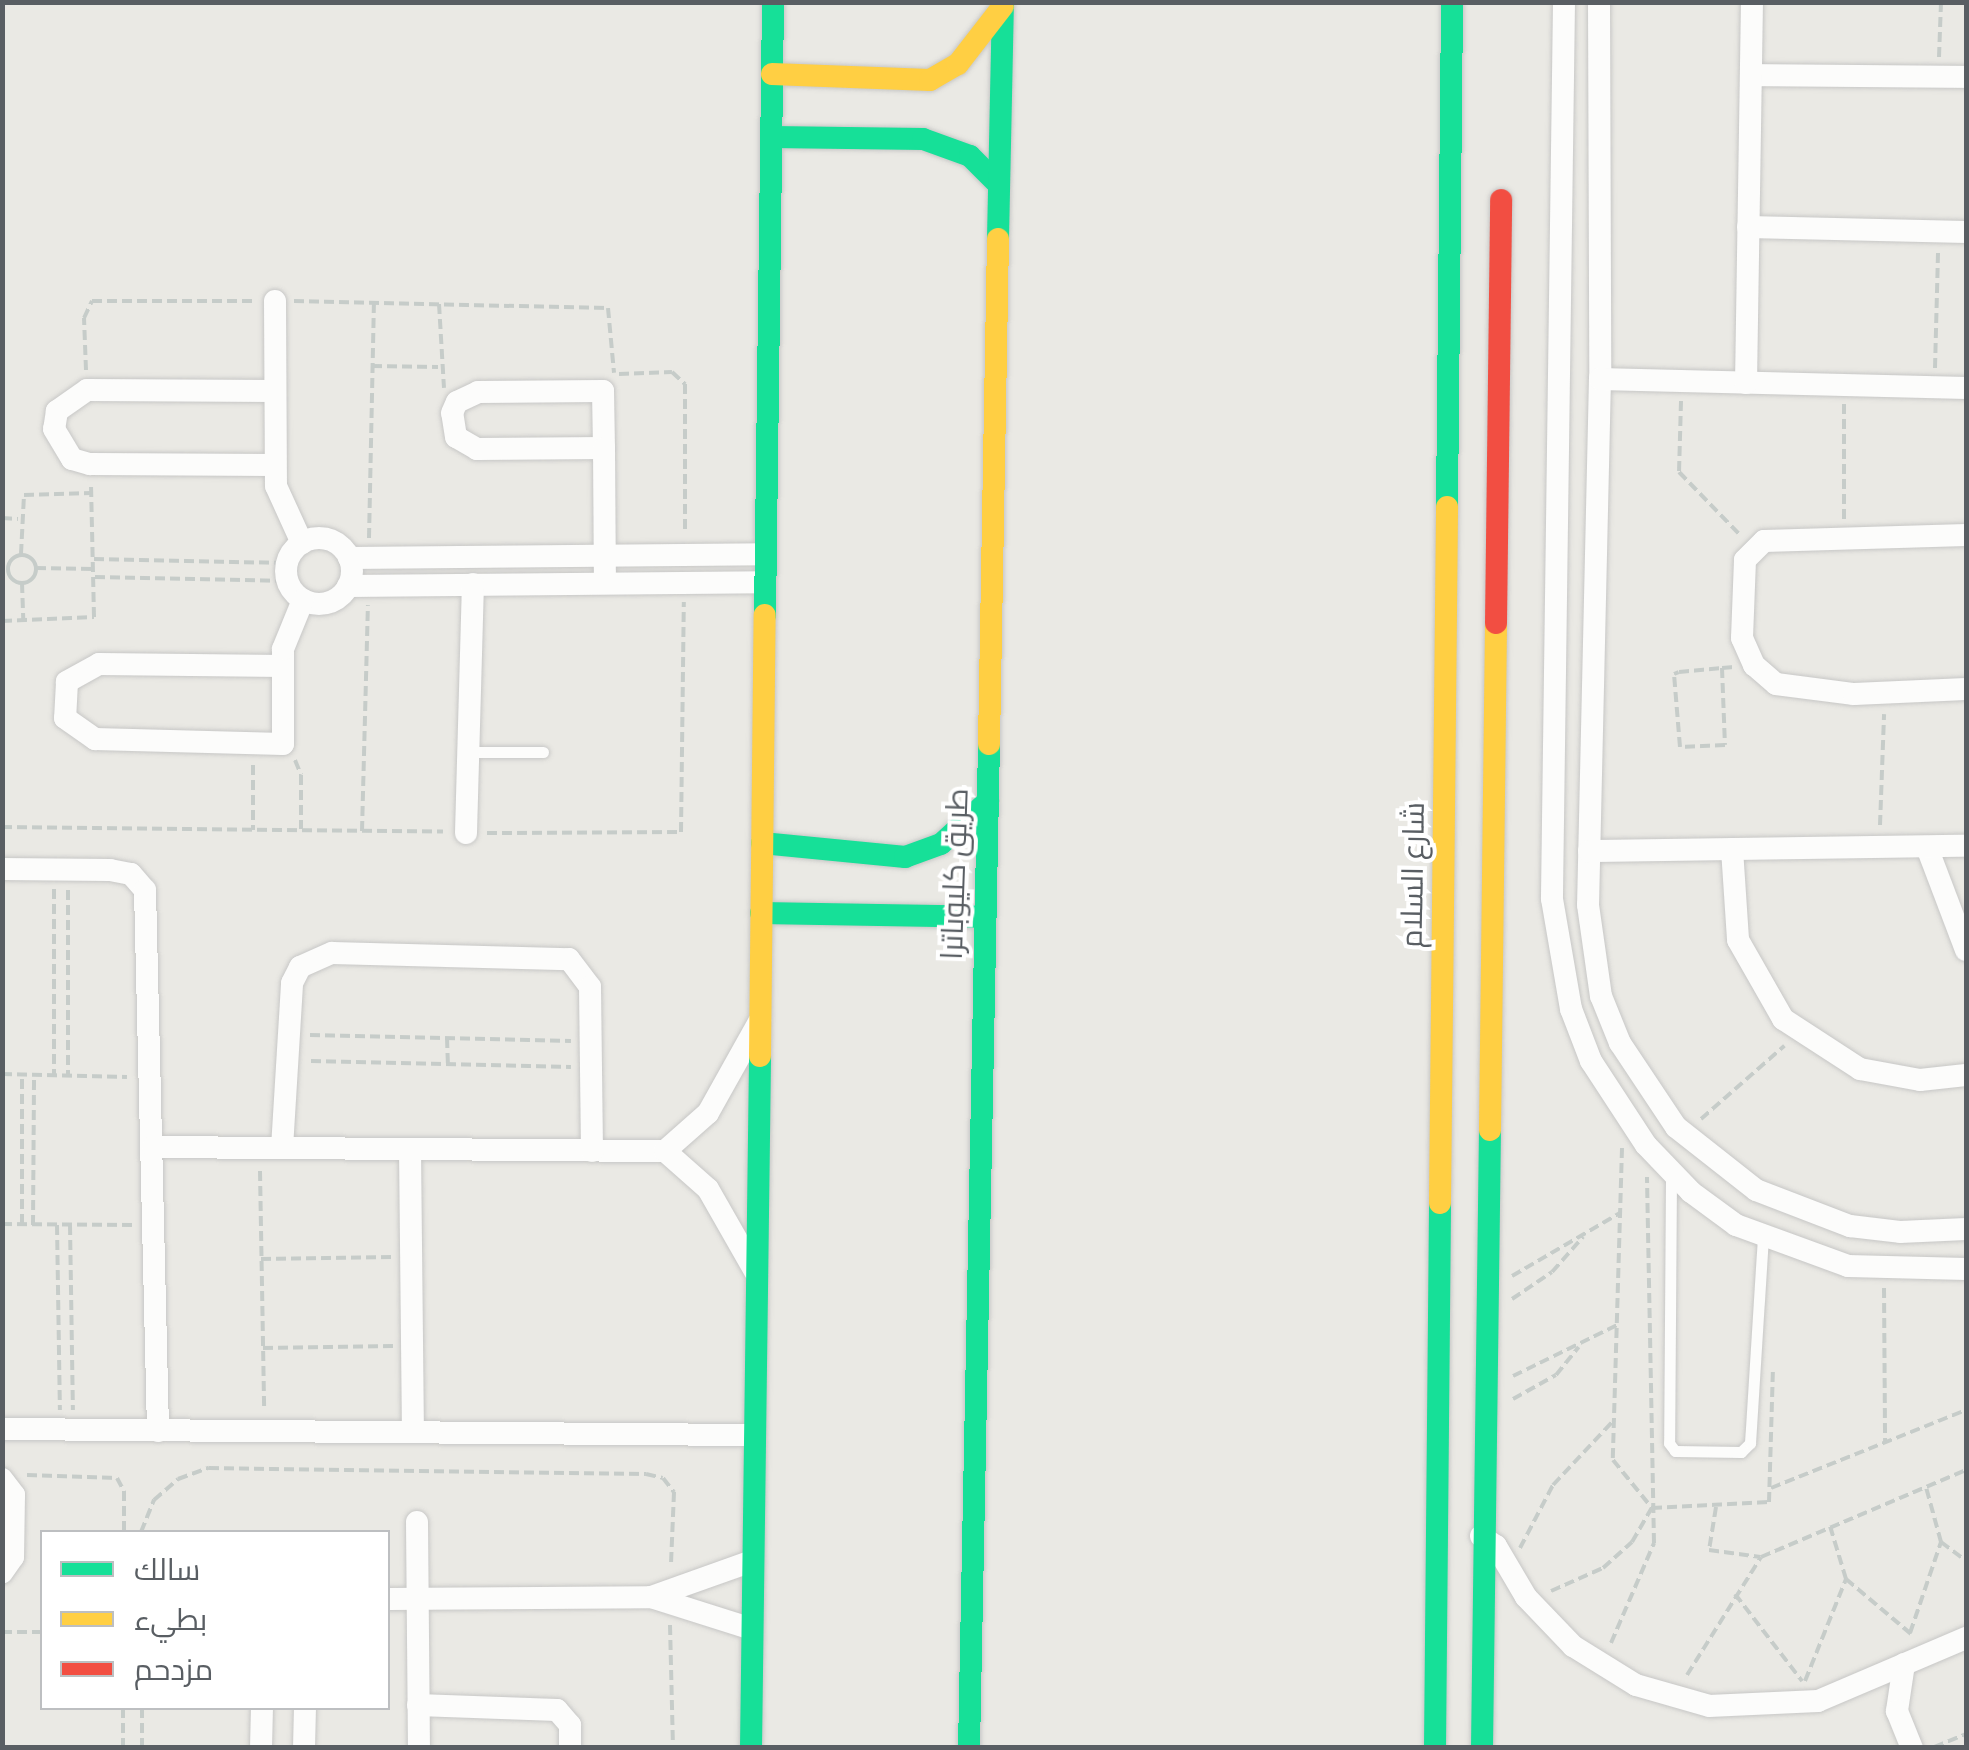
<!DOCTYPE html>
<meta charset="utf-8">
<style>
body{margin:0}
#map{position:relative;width:1969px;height:1750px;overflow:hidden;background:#eae9e4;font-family:"Roboto Condensed",Cairo,sans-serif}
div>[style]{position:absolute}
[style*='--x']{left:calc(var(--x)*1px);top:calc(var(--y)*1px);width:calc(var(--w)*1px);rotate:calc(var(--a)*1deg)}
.path>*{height:4px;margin-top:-2px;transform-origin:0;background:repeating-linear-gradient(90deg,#c6ccc9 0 10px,transparent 0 15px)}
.path>.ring{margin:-2px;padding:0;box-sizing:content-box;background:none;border:4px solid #c6ccc9;border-radius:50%}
.roads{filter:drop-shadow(0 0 2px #c7c7c6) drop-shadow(0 0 2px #c7c7c6)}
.lane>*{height:11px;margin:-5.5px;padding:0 5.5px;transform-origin:5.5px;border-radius:5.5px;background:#fcfcfb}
.street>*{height:22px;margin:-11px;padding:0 11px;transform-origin:11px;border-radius:11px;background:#fcfcfb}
.street>.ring{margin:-11px;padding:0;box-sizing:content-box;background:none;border:22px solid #fcfcfb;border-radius:50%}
.fast>*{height:22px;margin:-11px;padding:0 11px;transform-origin:11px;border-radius:11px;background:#16e098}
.slow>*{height:22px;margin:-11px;padding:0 11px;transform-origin:11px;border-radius:11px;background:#ffcf43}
.jam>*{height:22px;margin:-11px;padding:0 11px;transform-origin:11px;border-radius:11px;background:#f24e42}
span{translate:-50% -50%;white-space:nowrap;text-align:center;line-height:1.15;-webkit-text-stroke:8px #fff;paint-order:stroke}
.street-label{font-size:30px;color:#595e63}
.frame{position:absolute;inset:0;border:5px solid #595e63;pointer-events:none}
.legend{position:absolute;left:40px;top:1530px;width:350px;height:180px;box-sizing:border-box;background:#fff;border:2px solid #bdbfc1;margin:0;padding:12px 18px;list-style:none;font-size:30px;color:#595e63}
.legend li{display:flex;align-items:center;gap:20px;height:50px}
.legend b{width:50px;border:2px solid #bdbfc1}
</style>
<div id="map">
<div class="path">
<div style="--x:1939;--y:57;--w:55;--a:-87.9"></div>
<div style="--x:294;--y:301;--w:314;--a:1.3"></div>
<div style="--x:608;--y:308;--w:65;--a:84.7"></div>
<div style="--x:439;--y:304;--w:84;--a:86.6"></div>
<div style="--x:372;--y:366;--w:66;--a:0.9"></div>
<div style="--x:1935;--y:368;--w:116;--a:-88.5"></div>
<div style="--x:86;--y:370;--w:52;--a:-92.2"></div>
<div style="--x:84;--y:318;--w:19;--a:-65"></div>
<div style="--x:92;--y:301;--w:162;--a:0"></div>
<div style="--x:619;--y:374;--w:53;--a:-2.2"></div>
<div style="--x:672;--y:372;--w:18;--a:43"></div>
<div style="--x:685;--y:384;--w:148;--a:90"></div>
<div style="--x:1681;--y:401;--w:71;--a:91.6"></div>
<div style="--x:1679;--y:472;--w:89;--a:45.9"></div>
<div style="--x:1844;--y:404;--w:115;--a:90"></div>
<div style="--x:2;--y:518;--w:16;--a:4"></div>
<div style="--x:369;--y:538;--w:236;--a:-88.8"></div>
<div style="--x:21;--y:554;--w:59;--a:-87.1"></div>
<div style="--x:24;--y:495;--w:67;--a:-1.7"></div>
<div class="ring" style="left:8px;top:555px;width:24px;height:24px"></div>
<div style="--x:94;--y:559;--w:193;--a:1.2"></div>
<div style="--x:36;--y:568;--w:58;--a:1"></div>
<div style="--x:95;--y:577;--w:192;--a:1.2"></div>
<div style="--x:22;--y:583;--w:38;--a:88"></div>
<div style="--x:2;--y:621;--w:92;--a:-2.5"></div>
<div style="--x:94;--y:617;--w:133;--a:-91.3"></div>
<div style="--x:1722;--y:668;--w:77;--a:87.8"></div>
<div style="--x:1725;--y:745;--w:45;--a:177.5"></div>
<div style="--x:1680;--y:747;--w:73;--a:-94.7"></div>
<div style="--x:1674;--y:674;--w:5;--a:-22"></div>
<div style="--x:1679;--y:672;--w:43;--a:-5.3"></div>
<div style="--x:1722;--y:668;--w:12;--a:-5"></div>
<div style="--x:295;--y:760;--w:16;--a:68"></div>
<div style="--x:301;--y:775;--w:54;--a:90"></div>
<div style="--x:253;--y:765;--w:65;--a:90"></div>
<div style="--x:1880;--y:825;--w:111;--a:-87.9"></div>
<div style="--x:2;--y:827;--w:441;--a:0.6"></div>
<div style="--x:362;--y:831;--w:226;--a:-88.5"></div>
<div style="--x:487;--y:833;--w:194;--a:-0.3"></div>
<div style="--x:681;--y:832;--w:230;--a:-89.3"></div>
<div style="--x:54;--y:889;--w:186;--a:90"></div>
<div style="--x:68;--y:890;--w:186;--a:90"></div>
<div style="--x:310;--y:1035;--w:261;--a:1.3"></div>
<div style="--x:447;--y:1038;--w:25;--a:88"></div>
<div style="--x:311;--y:1061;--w:260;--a:1.3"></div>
<div style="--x:2;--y:1074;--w:125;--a:1.4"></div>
<div style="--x:1701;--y:1119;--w:111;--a:-41.3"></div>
<div style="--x:1622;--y:1148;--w:312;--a:91.7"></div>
<div style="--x:1613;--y:1460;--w:62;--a:50.9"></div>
<div style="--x:260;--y:1171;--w:240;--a:89"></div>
<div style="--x:2;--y:1224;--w:132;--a:0.4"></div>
<div style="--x:22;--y:1224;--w:149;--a:-90"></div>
<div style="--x:33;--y:1225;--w:150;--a:-89.6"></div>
<div style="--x:57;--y:1225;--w:185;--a:89.1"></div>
<div style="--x:70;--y:1225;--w:185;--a:89.1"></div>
<div style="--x:261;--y:1259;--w:131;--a:-0.9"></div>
<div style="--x:1512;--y:1276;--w:125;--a:-30.3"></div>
<div style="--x:1884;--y:1288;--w:155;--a:89.6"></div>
<div style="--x:1512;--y:1299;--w:48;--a:-34"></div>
<div style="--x:1552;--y:1272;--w:47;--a:-48.5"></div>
<div style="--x:263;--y:1348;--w:130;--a:-0.9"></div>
<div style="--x:1513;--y:1376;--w:116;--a:-26.1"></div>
<div style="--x:1513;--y:1399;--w:49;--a:-29.2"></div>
<div style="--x:1556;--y:1375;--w:36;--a:-51"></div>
<div style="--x:27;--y:1475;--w:90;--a:1.9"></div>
<div style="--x:117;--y:1478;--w:15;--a:62"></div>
<div style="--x:124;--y:1491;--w:41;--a:90"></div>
<div style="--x:1771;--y:1488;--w:210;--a:-21.8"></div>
<div style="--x:1716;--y:1507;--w:44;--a:99.2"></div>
<div style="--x:1709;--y:1550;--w:52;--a:7.7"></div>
<div style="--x:1761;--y:1557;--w:223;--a:-23"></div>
<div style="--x:1652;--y:1508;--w:117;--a:-2.9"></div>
<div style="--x:1769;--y:1502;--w:134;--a:-88.3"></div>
<div style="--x:141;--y:1532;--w:35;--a:-68"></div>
<div style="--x:154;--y:1500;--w:32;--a:-41"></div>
<div style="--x:178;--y:1479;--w:33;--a:-20"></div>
<div style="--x:209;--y:1468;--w:437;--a:0.8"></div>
<div style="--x:646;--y:1474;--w:17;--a:13"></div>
<div style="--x:663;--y:1478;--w:18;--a:52"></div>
<div style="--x:674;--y:1492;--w:73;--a:92.4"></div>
<div style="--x:1941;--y:1542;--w:31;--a:37"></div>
<div style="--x:1520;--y:1548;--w:71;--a:-62.4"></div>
<div style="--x:1553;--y:1485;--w:89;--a:-46.8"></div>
<div style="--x:1846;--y:1579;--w:85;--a:40.2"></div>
<div style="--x:1551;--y:1591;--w:57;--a:-23.9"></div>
<div style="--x:1603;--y:1568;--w:39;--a:-42"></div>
<div style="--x:1632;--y:1542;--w:39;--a:-60"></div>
<div style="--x:1735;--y:1594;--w:110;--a:52.4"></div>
<div style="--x:670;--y:1625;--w:123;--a:88.6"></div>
<div style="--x:2;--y:1632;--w:40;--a:0"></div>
<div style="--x:1910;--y:1633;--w:96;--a:-71.2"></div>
<div style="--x:1941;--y:1542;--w:57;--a:-105.3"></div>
<div style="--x:1611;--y:1643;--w:109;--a:-66.7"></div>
<div style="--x:1654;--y:1543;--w:366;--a:-91.1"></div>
<div style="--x:1687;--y:1675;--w:139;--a:-57.9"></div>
<div style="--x:1805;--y:1681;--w:110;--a:-68.1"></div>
<div style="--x:1846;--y:1579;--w:55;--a:-106.8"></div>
<div style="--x:142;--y:1708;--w:40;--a:90"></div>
<div style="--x:1934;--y:1747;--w:35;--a:-22"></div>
<div style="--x:123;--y:1748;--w:40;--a:-90"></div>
</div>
<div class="roads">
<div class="lane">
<div style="--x:468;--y:752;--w:75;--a:0"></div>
<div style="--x:1671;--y:1177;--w:266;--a:90.4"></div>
<div style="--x:1669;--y:1443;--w:10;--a:53"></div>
<div style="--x:1675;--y:1451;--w:66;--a:0.9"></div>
<div style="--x:1741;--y:1452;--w:13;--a:-45"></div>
<div style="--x:1750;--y:1443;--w:206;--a:-86.4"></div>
</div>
<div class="street">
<div style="--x:1564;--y:2;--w:897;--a:90.77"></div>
<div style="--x:1552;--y:899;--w:112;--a:80.2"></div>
<div style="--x:1571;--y:1009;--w:56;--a:69"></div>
<div style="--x:1591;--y:1061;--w:100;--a:56.8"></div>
<div style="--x:1646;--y:1145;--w:65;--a:46.2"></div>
<div style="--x:1691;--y:1192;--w:56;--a:36.3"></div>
<div style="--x:1736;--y:1225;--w:119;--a:20.1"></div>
<div style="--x:1848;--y:1266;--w:118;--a:1.5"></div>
<div style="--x:1599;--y:2;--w:376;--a:89.8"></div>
<div style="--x:1600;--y:378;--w:527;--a:91.3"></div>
<div style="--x:1588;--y:905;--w:92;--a:81.9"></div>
<div style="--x:1601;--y:996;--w:51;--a:68"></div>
<div style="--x:1620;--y:1043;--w:101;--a:56.3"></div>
<div style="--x:1676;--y:1127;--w:102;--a:38.2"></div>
<div style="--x:1756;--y:1190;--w:101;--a:21"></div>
<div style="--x:1850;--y:1226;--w:50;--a:6.8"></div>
<div style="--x:1900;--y:1232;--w:66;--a:-2.6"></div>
<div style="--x:1751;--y:75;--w:215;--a:0.5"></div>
<div style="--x:1748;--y:227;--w:218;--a:1.3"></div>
<div style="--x:275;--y:301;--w:185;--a:89.7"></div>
<div style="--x:276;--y:486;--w:63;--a:65.5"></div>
<div style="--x:1600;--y:379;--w:366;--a:1.4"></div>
<div style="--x:1746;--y:383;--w:381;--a:-89.1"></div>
<div style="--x:275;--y:391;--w:188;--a:-179.7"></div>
<div style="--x:87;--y:390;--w:37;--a:145"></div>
<div style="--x:57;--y:411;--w:18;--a:99"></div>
<div style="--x:54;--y:429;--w:35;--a:59"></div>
<div style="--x:72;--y:459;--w:19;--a:16"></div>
<div style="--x:90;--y:464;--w:185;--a:0.3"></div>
<div style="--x:604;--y:448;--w:127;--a:179.5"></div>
<div style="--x:477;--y:449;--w:24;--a:-150"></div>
<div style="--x:456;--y:437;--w:24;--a:-99"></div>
<div style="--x:452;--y:413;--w:12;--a:-66"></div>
<div style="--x:457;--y:402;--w:23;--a:-25"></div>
<div style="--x:478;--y:392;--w:125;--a:-0.5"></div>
<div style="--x:603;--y:391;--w:57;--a:89"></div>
<div style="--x:604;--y:448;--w:135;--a:89.6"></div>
<div style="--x:1966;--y:535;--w:202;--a:178.3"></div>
<div style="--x:1764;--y:541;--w:27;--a:135"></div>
<div style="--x:1745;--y:560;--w:78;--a:92.2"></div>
<div style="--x:1742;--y:638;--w:30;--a:66"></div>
<div style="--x:1754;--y:665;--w:29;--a:41"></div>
<div style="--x:1776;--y:684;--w:79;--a:7.3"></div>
<div style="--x:1854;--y:694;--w:112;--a:-2.6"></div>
<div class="ring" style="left:286px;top:538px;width:44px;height:44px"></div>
<div style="--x:349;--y:558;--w:417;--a:-0.5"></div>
<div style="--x:348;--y:586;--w:417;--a:-0.5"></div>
<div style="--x:283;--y:666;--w:184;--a:-179.4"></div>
<div style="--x:99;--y:664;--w:37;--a:151"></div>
<div style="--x:67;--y:682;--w:36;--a:93"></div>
<div style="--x:65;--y:718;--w:37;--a:35"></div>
<div style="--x:95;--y:739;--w:188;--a:1.5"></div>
<div style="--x:283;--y:744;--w:95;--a:-90"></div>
<div style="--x:283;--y:649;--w:53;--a:-67.8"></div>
<div style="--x:466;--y:833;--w:249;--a:-88.4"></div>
<div style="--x:1732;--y:849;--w:91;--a:86.2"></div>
<div style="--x:1738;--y:940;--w:91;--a:60.3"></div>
<div style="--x:1783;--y:1019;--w:92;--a:33"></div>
<div style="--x:1860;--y:1069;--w:61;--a:10.4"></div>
<div style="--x:1920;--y:1080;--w:46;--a:-6.2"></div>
<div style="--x:1928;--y:850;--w:107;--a:69.2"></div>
<div style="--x:1589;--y:851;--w:377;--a:-0.8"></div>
<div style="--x:2;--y:869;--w:108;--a:0.5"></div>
<div style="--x:110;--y:870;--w:21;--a:11"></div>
<div style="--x:131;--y:874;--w:21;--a:49"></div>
<div style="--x:145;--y:890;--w:541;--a:88.62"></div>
<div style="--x:153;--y:1147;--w:512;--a:0.45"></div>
<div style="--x:665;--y:1151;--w:57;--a:-41.5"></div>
<div style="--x:708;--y:1113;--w:107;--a:-60.8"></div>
<div style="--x:282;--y:1148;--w:165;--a:-86.5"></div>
<div style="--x:292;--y:983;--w:18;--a:-63"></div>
<div style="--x:300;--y:967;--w:35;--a:-24"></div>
<div style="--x:332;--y:953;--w:237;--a:1.5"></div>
<div style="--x:569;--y:959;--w:35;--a:53"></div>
<div style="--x:590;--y:987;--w:164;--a:89.3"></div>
<div style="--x:410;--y:1149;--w:283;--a:89.4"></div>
<div style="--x:665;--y:1151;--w:57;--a:41.5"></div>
<div style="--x:708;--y:1189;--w:99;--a:60.3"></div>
<div style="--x:2;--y:1429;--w:753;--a:0.46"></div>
<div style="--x:2;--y:1479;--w:20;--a:53"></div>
<div style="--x:14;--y:1495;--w:62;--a:90.9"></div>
<div style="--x:13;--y:1557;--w:19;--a:125"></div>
<div style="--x:417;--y:1522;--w:226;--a:89.5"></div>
<div style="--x:1481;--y:1536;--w:18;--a:34"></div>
<div style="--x:1496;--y:1546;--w:59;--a:59.5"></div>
<div style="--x:1526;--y:1597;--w:68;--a:46.2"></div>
<div style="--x:1573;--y:1646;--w:74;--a:31.8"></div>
<div style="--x:1636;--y:1685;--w:76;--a:16"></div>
<div style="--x:1709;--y:1706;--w:109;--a:-2.6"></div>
<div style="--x:1818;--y:1701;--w:161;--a:-23.1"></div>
<div style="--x:651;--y:1597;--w:107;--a:-19.6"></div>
<div style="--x:388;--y:1599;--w:263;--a:-0.4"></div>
<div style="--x:651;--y:1597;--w:106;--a:17.6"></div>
<div style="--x:1904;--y:1664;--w:48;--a:98.5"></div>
<div style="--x:1897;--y:1711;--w:40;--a:68"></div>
<div style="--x:418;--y:1705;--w:139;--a:2.1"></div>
<div style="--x:557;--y:1710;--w:20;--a:49"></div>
<div style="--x:570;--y:1725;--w:23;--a:90"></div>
<div style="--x:261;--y:1748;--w:40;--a:-88.6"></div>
<div style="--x:304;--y:1748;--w:40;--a:-88.6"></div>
</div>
<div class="fast">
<div style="--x:772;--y:137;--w:151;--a:0.8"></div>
<div style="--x:923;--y:139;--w:50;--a:19.9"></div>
<div style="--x:970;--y:156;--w:35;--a:45"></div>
<div style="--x:998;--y:239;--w:237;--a:-88.8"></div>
<div style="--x:1447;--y:507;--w:505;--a:-89.43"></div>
<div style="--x:765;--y:615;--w:613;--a:-89.25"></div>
<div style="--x:762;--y:843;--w:144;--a:5.6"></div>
<div style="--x:905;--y:857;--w:38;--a:-20"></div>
<div style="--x:941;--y:844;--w:64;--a:-42.5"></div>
<div style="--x:761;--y:913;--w:221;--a:1"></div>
<div style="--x:751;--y:1748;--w:692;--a:-89.25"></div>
<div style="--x:969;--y:1748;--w:1004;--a:-88.86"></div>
<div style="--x:1435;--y:1748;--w:545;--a:-89.47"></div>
<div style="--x:1482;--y:1748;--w:618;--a:-89.26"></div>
</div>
<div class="slow">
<div style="--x:772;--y:74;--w:158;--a:2.2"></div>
<div style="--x:930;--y:80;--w:32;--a:-30"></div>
<div style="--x:958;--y:64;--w:73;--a:-52.2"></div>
<div style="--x:989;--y:744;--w:505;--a:-88.98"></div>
<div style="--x:760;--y:1056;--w:441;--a:-89.4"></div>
<div style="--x:1490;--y:1130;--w:507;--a:-89.32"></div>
<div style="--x:1440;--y:1203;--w:696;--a:-89.42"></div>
</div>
<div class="jam">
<div style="--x:1496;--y:623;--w:423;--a:-89.3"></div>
</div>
</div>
<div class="street-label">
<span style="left:955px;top:874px;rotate:-88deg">طريق كليوباترا</span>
<span style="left:1413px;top:875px;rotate:-89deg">شارع السلام</span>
</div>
<div class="frame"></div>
<ul class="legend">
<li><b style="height:12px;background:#16e098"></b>سالك</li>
<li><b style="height:12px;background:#ffcf43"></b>بطيء</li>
<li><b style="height:12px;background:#f24e42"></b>مزدحم</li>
</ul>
</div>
